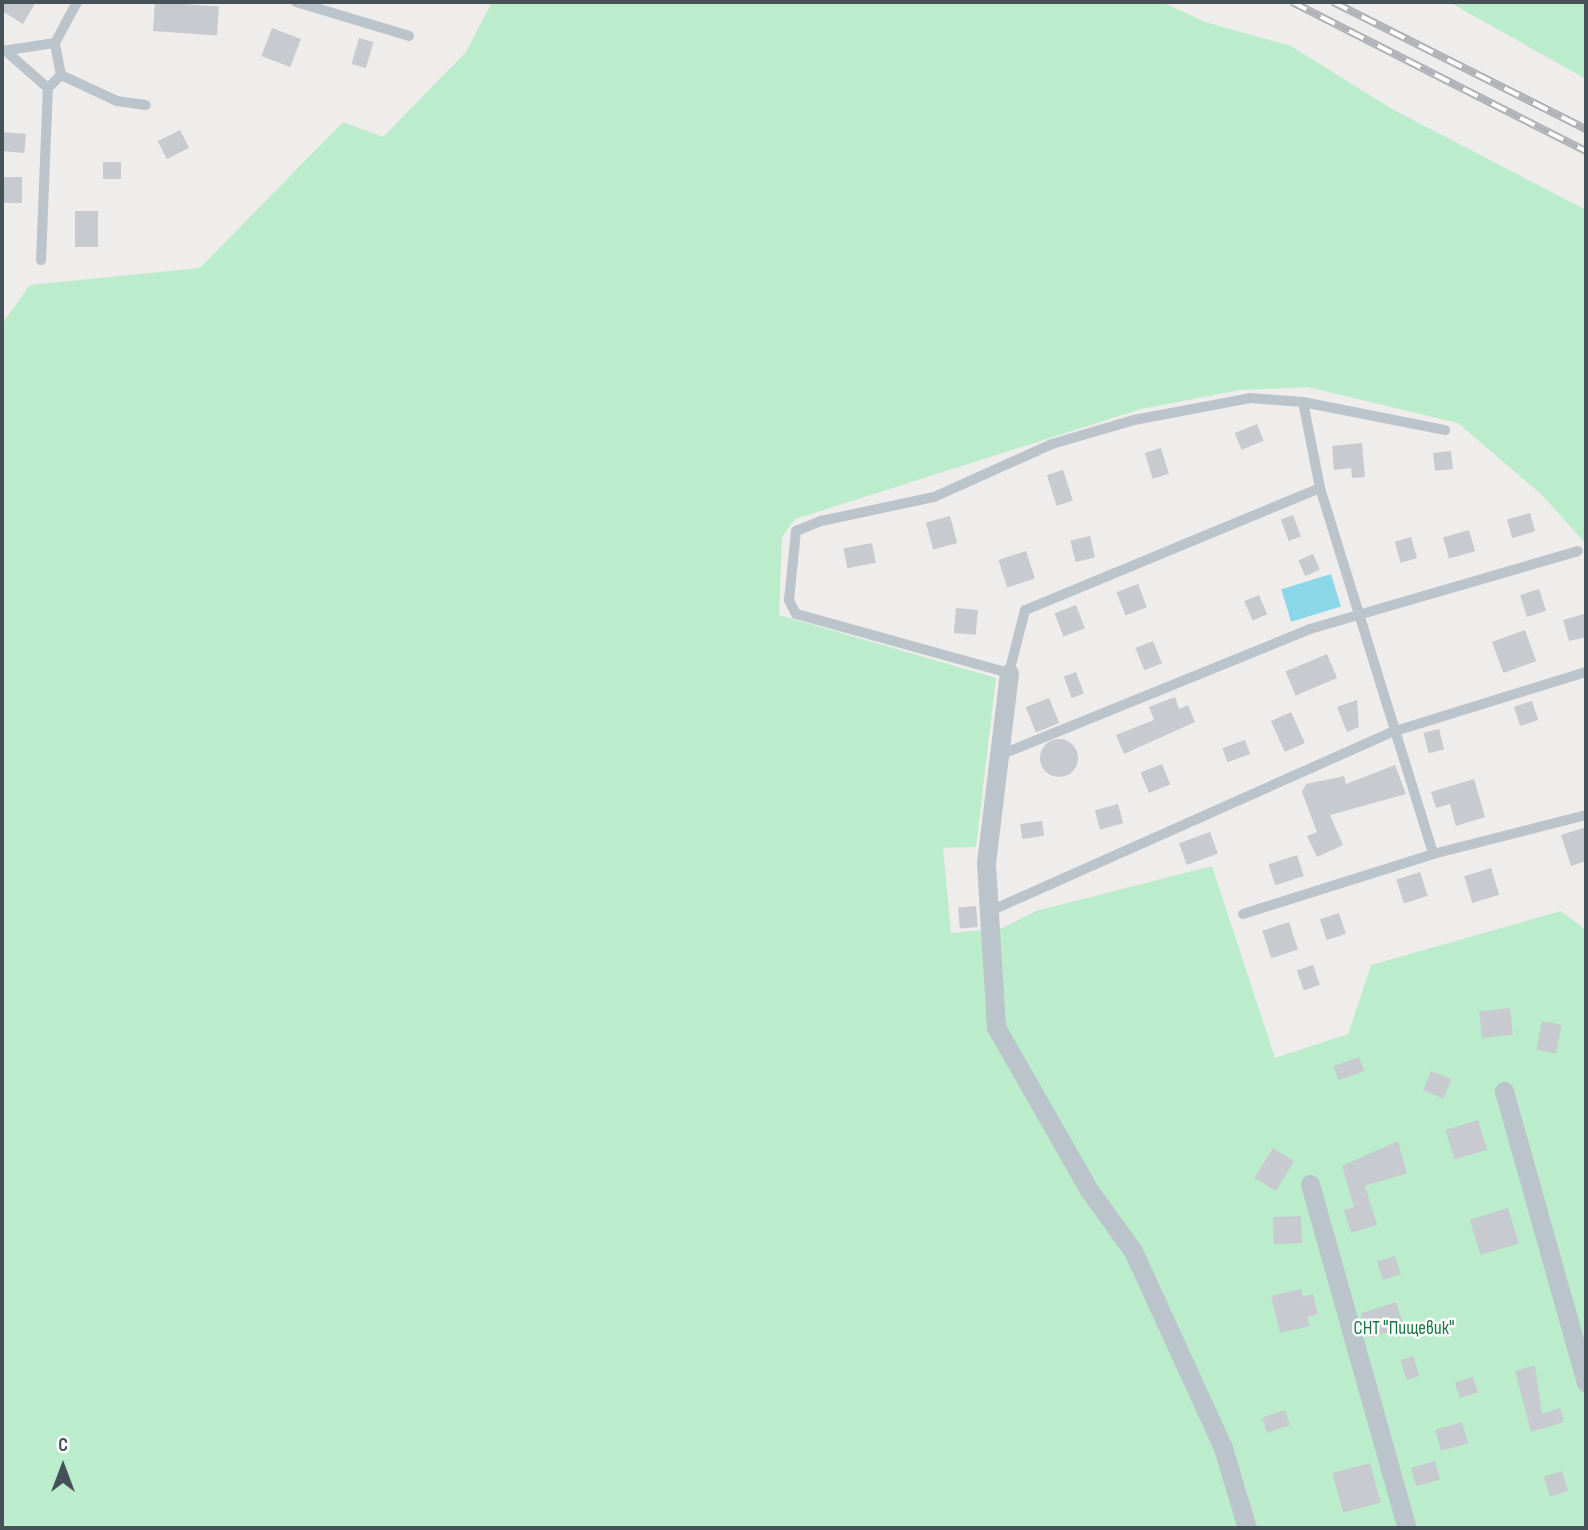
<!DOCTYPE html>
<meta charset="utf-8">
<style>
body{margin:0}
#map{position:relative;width:1588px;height:1530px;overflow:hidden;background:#efecec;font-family:"Sofia Sans Condensed",sans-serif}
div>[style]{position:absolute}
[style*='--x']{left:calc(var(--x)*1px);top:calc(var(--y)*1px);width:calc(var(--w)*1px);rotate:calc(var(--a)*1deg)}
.green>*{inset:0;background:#bbeccc}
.water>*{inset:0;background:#8ad8e7;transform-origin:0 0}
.building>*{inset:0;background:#c7cacf;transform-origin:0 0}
.round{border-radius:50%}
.service>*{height:10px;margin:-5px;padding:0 5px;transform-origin:5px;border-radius:5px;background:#bbc4cb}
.minor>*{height:19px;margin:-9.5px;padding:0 9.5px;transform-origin:9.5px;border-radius:9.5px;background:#bbc4cb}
.rail>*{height:8px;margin-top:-4px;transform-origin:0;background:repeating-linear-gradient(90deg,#fff 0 16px,#afb2b6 0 32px);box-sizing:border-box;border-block:2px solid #afb2b6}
span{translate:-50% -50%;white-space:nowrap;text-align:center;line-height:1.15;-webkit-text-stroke:5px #fff;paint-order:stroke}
.park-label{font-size:19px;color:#1b7543}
.frame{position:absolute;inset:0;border:4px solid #465158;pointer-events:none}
.north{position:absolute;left:28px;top:1432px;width:70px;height:70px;-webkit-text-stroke:5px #fff;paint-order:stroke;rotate:0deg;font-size:19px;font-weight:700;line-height:28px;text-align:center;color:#465158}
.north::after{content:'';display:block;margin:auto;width:24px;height:32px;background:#465158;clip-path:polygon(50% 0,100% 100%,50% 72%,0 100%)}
</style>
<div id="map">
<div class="green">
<div style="clip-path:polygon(492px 2px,1162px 2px,1205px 22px,1291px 46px,1392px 109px,1586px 210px,1586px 544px,1542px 495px,1458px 423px,1308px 387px,1240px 390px,1141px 409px,795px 519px,782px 537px,779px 615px,996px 678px,976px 847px,943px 848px,951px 933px,1003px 928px,1036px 911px,1212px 866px,1275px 1058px,1348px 1034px,1371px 965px,1561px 911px,1586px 930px,1586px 1528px,2px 1528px,2px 324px,30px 285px,200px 268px,343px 122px,383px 137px,466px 52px)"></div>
<div style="clip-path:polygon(1449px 2px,1586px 2px,1586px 79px)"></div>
</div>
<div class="water">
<div style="left:1331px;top:574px;width:34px;height:52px;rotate:73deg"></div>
</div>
<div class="building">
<div style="clip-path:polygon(2px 2px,36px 2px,23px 24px,2px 11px)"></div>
<div style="left:155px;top:2px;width:64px;height:29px;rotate:4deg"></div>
<div style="left:272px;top:28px;width:31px;height:30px;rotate:21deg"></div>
<div style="left:359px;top:38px;width:15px;height:27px;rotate:16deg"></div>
<div style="left:180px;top:130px;width:20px;height:25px;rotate:63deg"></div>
<div style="left:2px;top:132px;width:24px;height:19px;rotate:5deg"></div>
<div style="left:103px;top:162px;width:18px;height:17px"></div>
<div style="left:2px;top:177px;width:20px;height:26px"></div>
<div style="left:75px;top:211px;width:23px;height:36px"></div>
<div style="left:1257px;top:424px;width:18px;height:24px;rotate:68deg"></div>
<div style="clip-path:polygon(1362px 443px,1365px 477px,1352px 478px,1351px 468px,1334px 470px,1332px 446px)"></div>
<div style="left:1161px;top:448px;width:27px;height:17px;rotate:73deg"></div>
<div style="left:1451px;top:451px;width:18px;height:18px;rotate:84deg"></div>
<div style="left:1063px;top:470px;width:32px;height:17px;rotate:72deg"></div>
<div style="left:1530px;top:513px;width:19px;height:24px;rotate:74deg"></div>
<div style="left:1293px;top:515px;width:23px;height:13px;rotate:70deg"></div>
<div style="left:950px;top:516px;width:28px;height:25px;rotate:75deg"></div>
<div style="left:1469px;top:530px;width:22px;height:27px;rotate:74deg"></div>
<div style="left:1090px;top:536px;width:22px;height:20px;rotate:77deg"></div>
<div style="left:1411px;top:537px;width:22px;height:17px;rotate:74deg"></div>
<div style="left:872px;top:543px;width:20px;height:29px;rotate:79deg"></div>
<div style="left:1026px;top:551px;width:29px;height:29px;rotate:72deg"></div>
<div style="left:1313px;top:554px;width:17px;height:16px;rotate:66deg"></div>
<div style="left:1138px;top:584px;width:25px;height:23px;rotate:69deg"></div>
<div style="left:1539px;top:589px;width:23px;height:20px;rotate:72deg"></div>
<div style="left:1259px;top:595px;width:21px;height:16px;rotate:67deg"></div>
<div style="left:1076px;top:605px;width:25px;height:23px;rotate:69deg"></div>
<div style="left:956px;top:608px;width:22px;height:25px;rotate:5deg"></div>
<div style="clip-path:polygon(1584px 614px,1586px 637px,1569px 641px,1563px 620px)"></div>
<div style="left:1525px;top:630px;width:33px;height:35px;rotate:70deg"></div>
<div style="left:1153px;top:641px;width:24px;height:19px;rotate:68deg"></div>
<div style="left:1327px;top:654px;width:26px;height:45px;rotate:67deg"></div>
<div style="left:1076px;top:672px;width:23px;height:13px;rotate:70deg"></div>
<div style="clip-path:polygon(1175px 697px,1179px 709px,1188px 705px,1195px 722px,1124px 754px,1116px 735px,1154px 720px,1149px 707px)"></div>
<div style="left:1049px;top:698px;width:27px;height:25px;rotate:68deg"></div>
<div style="clip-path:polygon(1357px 700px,1359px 727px,1347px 732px,1337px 707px)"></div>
<div style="left:1532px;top:701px;width:20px;height:19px;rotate:72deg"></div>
<div style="left:1291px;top:712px;width:34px;height:22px;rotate:66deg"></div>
<div style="left:1439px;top:729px;width:21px;height:16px;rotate:76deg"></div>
<div class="round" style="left:1040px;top:739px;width:38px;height:38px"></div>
<div style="left:1245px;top:740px;width:15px;height:24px;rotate:70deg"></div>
<div style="left:1162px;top:764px;width:22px;height:23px;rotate:68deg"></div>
<div style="clip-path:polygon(1395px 765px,1406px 794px,1330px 815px,1343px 845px,1317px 857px,1307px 836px,1317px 832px,1302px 792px,1306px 784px,1344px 776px,1346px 784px)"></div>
<div style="clip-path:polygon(1474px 779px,1485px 817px,1456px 826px,1450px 804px,1436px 808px,1431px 792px)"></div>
<div style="left:1118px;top:804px;width:20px;height:24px;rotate:75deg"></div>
<div style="left:1042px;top:821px;width:15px;height:22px;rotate:82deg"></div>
<div style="clip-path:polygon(1586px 827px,1586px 861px,1571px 866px,1561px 835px)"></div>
<div style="left:1210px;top:832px;width:23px;height:33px;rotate:70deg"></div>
<div style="left:1297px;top:855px;width:22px;height:30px;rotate:72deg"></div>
<div style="left:1491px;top:868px;width:28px;height:28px;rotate:73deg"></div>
<div style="left:1420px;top:872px;width:25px;height:25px;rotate:72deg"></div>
<div style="left:976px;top:906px;width:21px;height:18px;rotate:85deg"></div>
<div style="left:1339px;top:913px;width:22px;height:20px;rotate:72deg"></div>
<div style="left:1289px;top:922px;width:29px;height:28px;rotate:72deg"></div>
<div style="left:1313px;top:965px;width:21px;height:17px;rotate:71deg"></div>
<div style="left:1510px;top:1008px;width:27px;height:31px;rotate:84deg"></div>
<div style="left:1542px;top:1021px;width:20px;height:29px;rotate:11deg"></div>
<div style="left:1359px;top:1057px;width:15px;height:27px;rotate:70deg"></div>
<div style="left:1431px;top:1071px;width:22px;height:21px;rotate:22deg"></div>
<div style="left:1478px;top:1120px;width:31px;height:34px;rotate:73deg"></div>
<div style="clip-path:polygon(1398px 1141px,1407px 1173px,1365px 1186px,1377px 1225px,1351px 1233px,1344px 1210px,1354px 1207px,1342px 1166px)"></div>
<div style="left:1273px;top:1148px;width:25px;height:35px;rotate:32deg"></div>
<div style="left:1508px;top:1208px;width:37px;height:40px;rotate:73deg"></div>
<div style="left:1301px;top:1216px;width:27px;height:28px;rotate:88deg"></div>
<div style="left:1395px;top:1256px;width:19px;height:19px;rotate:72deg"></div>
<div style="clip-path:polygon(1301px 1289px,1303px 1297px,1313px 1294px,1318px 1314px,1307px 1317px,1310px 1326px,1280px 1333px,1271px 1296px)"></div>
<div style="left:1396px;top:1302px;width:26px;height:37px;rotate:72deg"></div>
<div style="left:1413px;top:1356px;width:21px;height:13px;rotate:73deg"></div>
<div style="clip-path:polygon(1535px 1365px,1542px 1414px,1560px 1408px,1564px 1422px,1531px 1432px,1515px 1371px)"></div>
<div style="left:1473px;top:1377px;width:16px;height:19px;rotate:72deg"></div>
<div style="left:1285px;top:1410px;width:16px;height:24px;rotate:72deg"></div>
<div style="left:1462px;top:1422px;width:22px;height:28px;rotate:74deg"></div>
<div style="left:1435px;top:1461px;width:19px;height:25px;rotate:74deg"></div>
<div style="left:1370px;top:1463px;width:41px;height:39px;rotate:75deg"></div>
<div style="left:1562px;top:1471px;width:21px;height:19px;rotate:73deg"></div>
</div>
<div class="service">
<div style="--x:296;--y:2;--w:118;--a:16.7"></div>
<div style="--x:2;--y:51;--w:54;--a:-8.6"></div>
<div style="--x:55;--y:43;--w:47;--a:-61.8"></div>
<div style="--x:8;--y:53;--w:53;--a:41.2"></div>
<div style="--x:61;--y:75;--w:62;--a:24.9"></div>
<div style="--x:117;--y:101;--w:29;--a:8"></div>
<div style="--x:41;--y:260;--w:172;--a:-87.7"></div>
<div style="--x:48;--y:88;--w:18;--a:-45"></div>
<div style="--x:61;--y:75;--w:33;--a:-101"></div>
<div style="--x:1303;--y:402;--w:145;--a:11.2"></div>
<div style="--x:1320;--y:488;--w:319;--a:157.5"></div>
<div style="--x:1025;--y:610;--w:65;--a:104.3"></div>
<div style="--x:1009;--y:673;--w:221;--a:-164.5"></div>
<div style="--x:796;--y:614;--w:16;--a:-117"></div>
<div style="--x:789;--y:600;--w:69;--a:-84.2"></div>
<div style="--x:796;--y:531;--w:27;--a:-22"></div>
<div style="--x:821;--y:521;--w:116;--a:-12"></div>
<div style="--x:934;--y:497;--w:129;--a:-24.2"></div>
<div style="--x:1052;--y:444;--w:85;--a:-16.3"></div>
<div style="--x:1134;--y:420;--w:118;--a:-10.7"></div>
<div style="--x:1250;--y:398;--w:53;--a:4.3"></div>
<div style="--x:1303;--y:402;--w:88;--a:78.8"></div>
<div style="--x:1320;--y:488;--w:383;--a:72.8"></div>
<div style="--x:1000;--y:755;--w:335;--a:-22.1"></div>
<div style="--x:1310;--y:629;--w:279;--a:-16.2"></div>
<div style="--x:990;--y:911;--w:440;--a:-24"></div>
<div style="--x:1392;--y:732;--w:203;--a:-17.2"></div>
<div style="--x:1243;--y:914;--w:199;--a:-17.5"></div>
<div style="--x:1433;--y:854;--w:158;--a:-14.3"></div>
</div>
<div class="minor">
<div style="--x:1009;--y:673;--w:192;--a:96.9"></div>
<div style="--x:986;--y:864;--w:163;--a:86.5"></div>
<div style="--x:996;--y:1027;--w:188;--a:60.3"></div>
<div style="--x:1089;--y:1190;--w:75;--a:54.2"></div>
<div style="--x:1133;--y:1251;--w:217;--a:65.4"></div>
<div style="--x:1223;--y:1448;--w:84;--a:73.3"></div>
<div style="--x:1504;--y:1091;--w:303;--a:74.3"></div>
<div style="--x:1310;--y:1184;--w:357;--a:74.3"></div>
</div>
<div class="rail">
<div style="--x:1292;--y:2;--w:330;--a:26.9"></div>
<div style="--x:1333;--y:2;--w:283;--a:26.7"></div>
</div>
<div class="park-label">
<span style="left:1404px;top:1329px">СНТ "Пищевик"</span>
</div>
<div class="frame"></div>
<div class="north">С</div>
</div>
